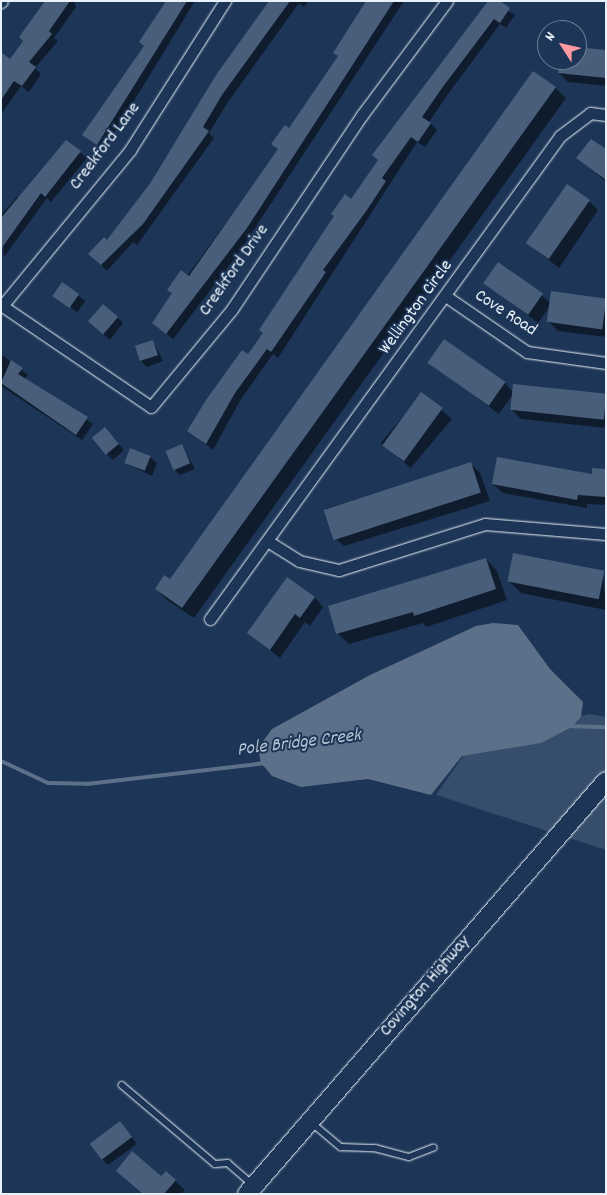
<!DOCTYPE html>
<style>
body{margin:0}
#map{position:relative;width:607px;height:1195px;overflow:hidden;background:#1d3557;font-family:Dekko,sans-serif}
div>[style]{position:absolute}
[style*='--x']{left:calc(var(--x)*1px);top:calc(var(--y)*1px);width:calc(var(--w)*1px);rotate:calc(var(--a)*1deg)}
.green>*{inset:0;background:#374d6c}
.water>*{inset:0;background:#5d7089}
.shadow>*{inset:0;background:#0007;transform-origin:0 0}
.stream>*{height:4px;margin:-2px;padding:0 2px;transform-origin:2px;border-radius:2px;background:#5d7089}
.building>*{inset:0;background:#495e7a;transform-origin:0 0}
.roads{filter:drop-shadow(0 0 1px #e8f1f8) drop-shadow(0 0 1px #e8f1f8)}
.service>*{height:5.5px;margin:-2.75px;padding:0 2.75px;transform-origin:2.75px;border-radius:2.75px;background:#1d3557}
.minor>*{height:11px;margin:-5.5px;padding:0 5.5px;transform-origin:5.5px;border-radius:5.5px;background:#1d3557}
.primary>*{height:18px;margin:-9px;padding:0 9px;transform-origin:9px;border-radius:9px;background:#1d3557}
span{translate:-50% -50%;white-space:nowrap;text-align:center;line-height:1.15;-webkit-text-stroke:4px #1d3557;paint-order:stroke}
.street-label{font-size:18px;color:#e8f1f8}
.water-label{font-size:19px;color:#b7c4d1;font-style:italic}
.frame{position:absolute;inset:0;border:2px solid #e8f1f8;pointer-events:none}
.north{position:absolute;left:537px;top:20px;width:50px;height:50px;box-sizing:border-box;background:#1d3557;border:1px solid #6e8097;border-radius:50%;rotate:305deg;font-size:14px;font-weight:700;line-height:20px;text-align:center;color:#e8f1f8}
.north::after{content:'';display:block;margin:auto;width:18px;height:22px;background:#ff9aa2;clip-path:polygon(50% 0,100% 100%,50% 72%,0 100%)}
</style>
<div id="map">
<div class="green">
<div style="clip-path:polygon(589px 714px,606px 717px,606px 850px,436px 795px,468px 749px)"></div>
</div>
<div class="water">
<div style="clip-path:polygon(493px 623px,518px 625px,550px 669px,583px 702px,581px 717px,570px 728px,541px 743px,462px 756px,431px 795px,368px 779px,301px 787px,272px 776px,261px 763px,258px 748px,272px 729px,370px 675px,476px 626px)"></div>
</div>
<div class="shadow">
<div style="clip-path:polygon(45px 1px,74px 1px,76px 7px,54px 38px,58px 41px,35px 68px,41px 74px,29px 92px,21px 86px,1px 114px,1px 61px,11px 61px)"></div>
<div style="clip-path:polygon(168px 1px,195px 1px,104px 150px,84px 135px,145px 46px)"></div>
<div style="clip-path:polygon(271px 1px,308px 1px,304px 7px,299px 3px,228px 102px,209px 133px,214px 138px,137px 245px,133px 242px,107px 271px,96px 260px,152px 183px)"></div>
<div style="clip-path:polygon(367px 1px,404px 1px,238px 254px,173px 339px,153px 323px,279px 150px,339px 57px)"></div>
<div style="clip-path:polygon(489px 1px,515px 15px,506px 28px,500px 24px,448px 94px,429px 122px,437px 130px,425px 147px,417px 142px,278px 358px,273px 354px,241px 399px,213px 450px,189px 431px,249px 356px)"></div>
<div style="clip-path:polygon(577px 49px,606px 51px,606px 86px,568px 82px,559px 73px,560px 60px,577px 60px)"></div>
<div style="clip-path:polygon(555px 88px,566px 98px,194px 618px,167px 600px,156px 589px,171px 581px)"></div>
<div style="clip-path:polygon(66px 142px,87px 158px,51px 202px,47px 198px,4px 257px,1px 215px,17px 197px,21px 200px)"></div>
<div style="clip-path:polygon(606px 151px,606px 182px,578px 158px)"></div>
<div style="clip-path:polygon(589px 201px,598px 210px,559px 268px,527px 243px)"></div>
<div style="clip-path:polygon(499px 263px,551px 303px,606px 300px,606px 337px,558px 331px,548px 321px,550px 306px,538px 323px,485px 283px)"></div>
<div style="left:62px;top:284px;width:29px;height:14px;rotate:36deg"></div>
<div style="clip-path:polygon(117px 317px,123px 323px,110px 340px,96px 328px)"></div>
<div style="clip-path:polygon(153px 341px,163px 361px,147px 367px,141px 361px)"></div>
<div style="clip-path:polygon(1px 354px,28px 375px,25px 379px,93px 424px,82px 440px,1px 386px)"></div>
<div style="clip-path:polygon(429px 362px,505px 383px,513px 392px,606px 396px,606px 428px,521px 419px,511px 409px,513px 394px,499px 414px)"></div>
<div style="left:422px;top:394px;width:39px;height:64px;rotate:40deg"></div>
<div style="clip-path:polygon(111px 435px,124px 450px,113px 460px,107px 454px)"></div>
<div style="clip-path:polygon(182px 446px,195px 469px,180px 475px,174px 469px)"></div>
<div style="clip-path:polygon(150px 457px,157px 463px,152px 476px,126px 463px)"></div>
<div style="clip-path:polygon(471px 464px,480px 473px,490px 501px,344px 546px,334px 537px,325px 509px)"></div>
<div style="clip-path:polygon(606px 470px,606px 505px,587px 504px,587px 508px,503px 493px,493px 484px,593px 476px)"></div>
<div style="clip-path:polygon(486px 559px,497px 571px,507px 600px,426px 627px,423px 623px,349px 644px,337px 633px)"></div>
<div style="clip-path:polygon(603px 572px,606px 610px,521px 593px,509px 581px)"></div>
<div style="clip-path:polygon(314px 597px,323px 607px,310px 626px,305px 622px,280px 658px,249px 633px)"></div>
<div style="clip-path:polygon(119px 1122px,137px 1144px,108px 1165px,102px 1159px)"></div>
<div style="clip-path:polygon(161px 1177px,175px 1181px,185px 1190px,181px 1194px,143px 1194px)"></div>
</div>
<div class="stream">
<div style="--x:568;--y:726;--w:38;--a:2"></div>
<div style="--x:1;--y:761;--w:52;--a:25.1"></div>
<div style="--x:48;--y:783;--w:39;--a:1"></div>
<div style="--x:87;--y:784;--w:180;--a:-6.7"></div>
</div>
<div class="building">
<div style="clip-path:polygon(45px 1px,70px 1px,49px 31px,52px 34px,29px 62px,36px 67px,22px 86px,14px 81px,1px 100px,1px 52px,10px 59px,23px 41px,19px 37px)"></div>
<div style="clip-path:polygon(166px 1px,187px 1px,97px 145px,82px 135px,144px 46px,139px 42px)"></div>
<div style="clip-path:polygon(269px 1px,290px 1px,222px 95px,203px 127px,209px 131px,143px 224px,101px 265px,88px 254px,104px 237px,107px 240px,151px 182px,216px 75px)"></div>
<div style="clip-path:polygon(366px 1px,394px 1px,247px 228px,166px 334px,152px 323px,172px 293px,167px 290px,181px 270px,189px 276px,278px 149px,271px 144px,285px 125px,289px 128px,338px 56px,333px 53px)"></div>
<div style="clip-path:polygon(488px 1px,500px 1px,510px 8px,500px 23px,494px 19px,442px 88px,422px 117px,431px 123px,418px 142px,411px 137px,382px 178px,386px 181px,367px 210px,323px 270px,326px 272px,271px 352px,267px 349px,235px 393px,206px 444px,187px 431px,206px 400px,242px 350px,248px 354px,263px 333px,259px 330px,334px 216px,331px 214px,345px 194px,351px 199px,378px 160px,372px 155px)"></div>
<div style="clip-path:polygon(577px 47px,606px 50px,606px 78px,558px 73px,559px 60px,577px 60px)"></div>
<div style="clip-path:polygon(533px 71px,556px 87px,182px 608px,155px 589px,164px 575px,170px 579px)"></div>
<div style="clip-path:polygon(591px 139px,606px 149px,606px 180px,576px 158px)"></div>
<div style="clip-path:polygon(66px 140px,81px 151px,45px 197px,41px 193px,1px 249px,1px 218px)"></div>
<div style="left:567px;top:184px;width:28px;height:72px;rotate:35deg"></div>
<div style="left:498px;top:262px;width:55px;height:26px;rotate:35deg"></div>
<div style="left:62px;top:282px;width:21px;height:17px;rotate:35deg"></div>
<div style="left:551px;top:291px;width:56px;height:31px;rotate:8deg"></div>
<div style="left:103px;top:304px;width:20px;height:23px;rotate:41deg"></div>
<div style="left:444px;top:339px;width:75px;height:29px;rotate:35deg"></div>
<div style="left:153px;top:340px;width:16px;height:19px;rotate:72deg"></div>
<div style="clip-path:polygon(11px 360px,23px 368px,18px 374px,88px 417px,76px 435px,1px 383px)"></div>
<div style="left:513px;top:384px;width:94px;height:26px;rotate:6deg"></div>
<div style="left:421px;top:392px;width:27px;height:66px;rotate:36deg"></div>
<div style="left:105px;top:427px;width:22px;height:17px;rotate:51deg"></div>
<div style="left:182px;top:444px;width:21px;height:18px;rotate:67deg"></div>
<div style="left:130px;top:448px;width:22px;height:16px;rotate:21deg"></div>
<div style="clip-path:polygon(497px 457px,592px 474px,592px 468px,606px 469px,606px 497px,578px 495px,577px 500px,492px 484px)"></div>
<div style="left:471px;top:462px;width:32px;height:155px;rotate:72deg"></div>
<div style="left:513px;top:553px;width:93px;height:29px;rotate:11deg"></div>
<div style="clip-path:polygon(486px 558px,496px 589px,414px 616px,413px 612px,336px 634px,328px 606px)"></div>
<div style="clip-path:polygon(287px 577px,315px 597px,300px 618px,295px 614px,270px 650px,247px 633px)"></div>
<div style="left:120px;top:1121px;width:20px;height:38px;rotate:53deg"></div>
<div style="clip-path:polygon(132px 1151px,161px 1176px,166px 1171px,176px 1180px,164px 1194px,143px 1194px,116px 1171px)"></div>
</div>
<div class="roads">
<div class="service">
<div style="--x:122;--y:1085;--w:122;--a:40.3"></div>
<div style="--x:215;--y:1164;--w:13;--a:-4"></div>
<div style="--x:228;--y:1163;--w:32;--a:41"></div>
<div style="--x:311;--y:1122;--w:39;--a:40"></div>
<div style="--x:341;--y:1147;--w:34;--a:2"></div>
<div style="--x:375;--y:1148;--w:35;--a:15"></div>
<div style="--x:409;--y:1157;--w:26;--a:-21"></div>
</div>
<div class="minor">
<div style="--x:1;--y:2;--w:1;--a:-45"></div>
<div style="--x:447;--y:297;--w:97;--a:34.5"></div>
<div style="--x:527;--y:352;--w:80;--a:7.9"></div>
<div style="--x:1;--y:305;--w:181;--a:34.2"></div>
<div style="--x:151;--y:407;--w:127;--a:-50.4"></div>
<div style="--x:232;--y:309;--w:234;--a:-56.2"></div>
<div style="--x:362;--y:115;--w:142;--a:-53.3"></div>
<div style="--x:2;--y:306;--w:202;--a:-50.6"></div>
<div style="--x:130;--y:150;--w:177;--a:-57.5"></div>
<div style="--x:269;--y:542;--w:36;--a:32"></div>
<div style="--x:299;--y:561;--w:41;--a:12.7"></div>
<div style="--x:339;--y:570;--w:153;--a:-17.5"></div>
<div style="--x:485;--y:524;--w:121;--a:4.7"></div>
<div style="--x:210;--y:619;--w:596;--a:-54.07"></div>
<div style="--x:560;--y:136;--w:38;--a:-37"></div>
<div style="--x:590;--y:113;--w:16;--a:7"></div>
</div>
<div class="primary">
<div style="--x:247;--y:1194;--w:547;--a:-49"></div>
</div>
</div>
<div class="street-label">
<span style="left:106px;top:147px;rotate:-53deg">Creekford Lane</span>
<span style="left:235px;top:271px;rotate:-55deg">Creekford Drive</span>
<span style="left:417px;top:308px;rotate:-54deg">Wellington Circle</span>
<span style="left:505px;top:314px;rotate:33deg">Cove Road</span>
<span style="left:426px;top:987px;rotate:-49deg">Covington Highway</span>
</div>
<div class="water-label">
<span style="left:299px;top:744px;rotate:-7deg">Pole Bridge Creek</span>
</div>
<div class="frame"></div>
<div class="north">N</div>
</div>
